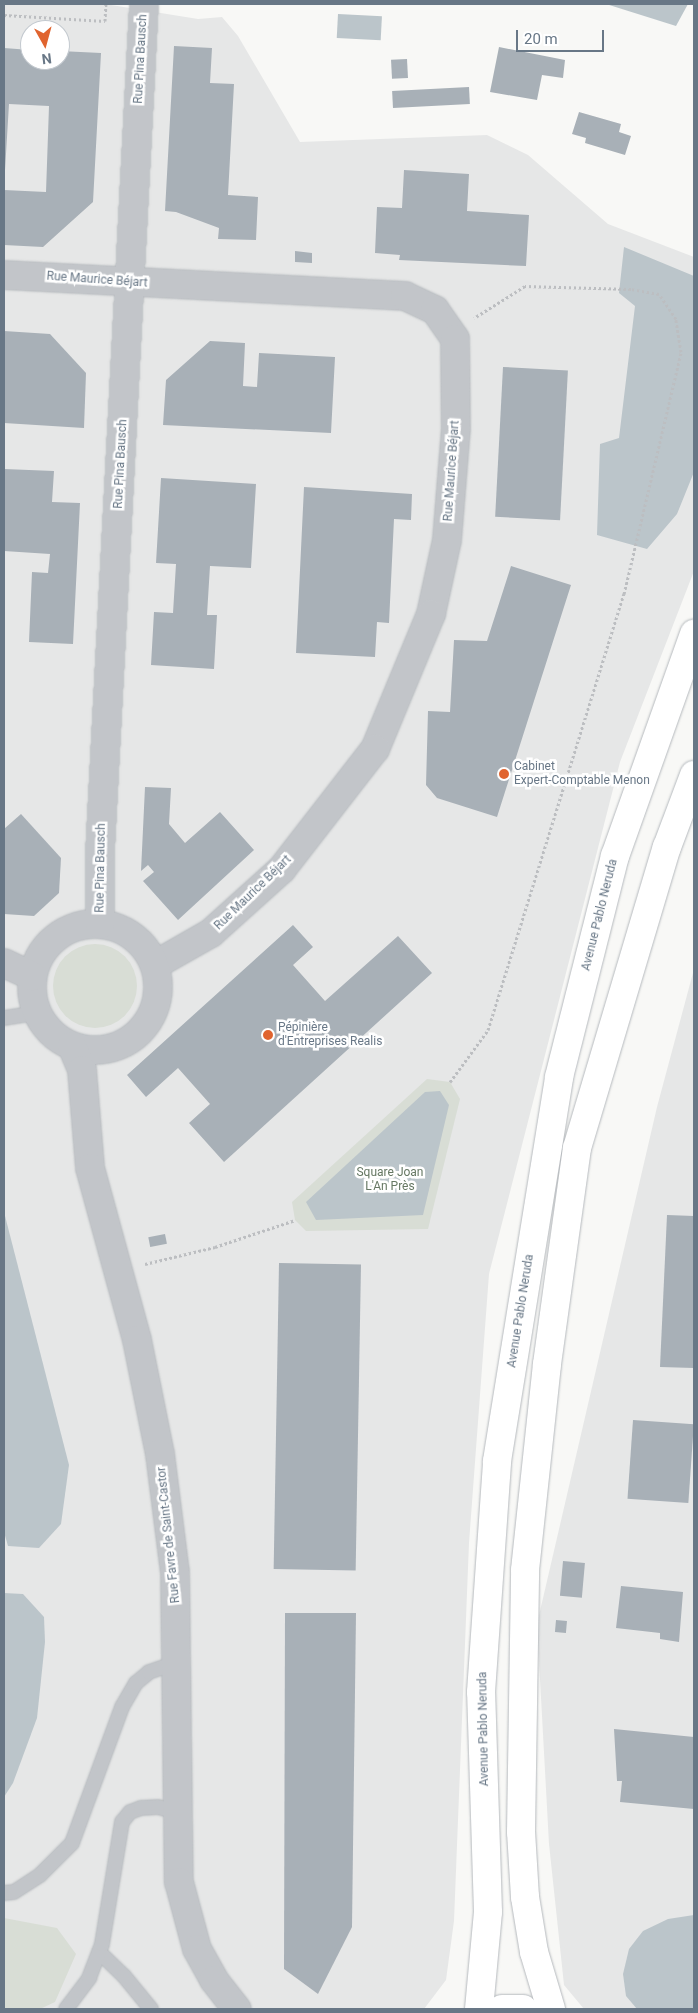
<!DOCTYPE html>
<meta charset="utf-8">
<style>
body{margin:0}
#map{position:relative;width:698px;height:2013px;overflow:hidden;background:#f8f8f6;font-family:Roboto,sans-serif}
div>[style]{position:absolute}
[style*='--x']{left:calc(var(--x)*1px);top:calc(var(--y)*1px);width:calc(var(--w)*1px);rotate:calc(var(--a)*1deg)}
.built>*{inset:0;background:#e6e7e7}
.green>*{inset:0;background:#d8ddd5}
.round{border-radius:50%}
.water>*{inset:0;background:#bbc5ca;transform-origin:0 0}
.building>*{inset:0;background:#a8b0b7;transform-origin:0 0}
.path>*{height:3px;margin-top:-1.5px;transform-origin:0;background:repeating-linear-gradient(90deg,#bcbec1 0 2.5px,transparent 0 5px)}
.roads{filter:drop-shadow(0 0 1px #b5b9bd) drop-shadow(0 0 1px #b5b9bd)}
.service>*{height:14px;margin:-7px;padding:0 7px;transform-origin:7px;border-radius:7px;background:#c2c5c9}
.minor>*{height:28px;margin:-14px;padding:0 14px;transform-origin:14px;border-radius:14px;background:#c2c5c9}
.minor>.ring{margin:-14px;padding:0;box-sizing:content-box;background:none;border:28px solid #c2c5c9;border-radius:50%}
.primary>*{height:28px;margin:-14px;padding:0 14px;transform-origin:14px;border-radius:14px;background:#fff}
.dots>*{width:14px;height:14px;translate:-50% -50%;box-sizing:border-box;border:2px solid #fff;border-radius:50%}
span{translate:-50% -50%;white-space:nowrap;text-align:center;line-height:1.15;-webkit-text-stroke:5px #fff;paint-order:stroke}
.street-label{font-size:12px;color:#687786}
.poi-label{font-size:12px;color:#687786}
.left{translate:0 -50%;text-align:left}
.park-label{font-size:12px;color:#667863}
.frame{position:absolute;inset:0;border:5px solid #687786;pointer-events:none}
.north{position:absolute;left:20px;top:20px;width:50px;height:50px;box-sizing:border-box;background:#fff;border:1px solid #c3c9cf;border-radius:50%;rotate:173deg;font-size:14px;font-weight:700;line-height:20px;text-align:center;color:#687786}
.north::after{content:'';display:block;margin:auto;width:18px;height:22px;background:#e0642f;clip-path:polygon(50% 0,100% 100%,50% 72%,0 100%)}
.scale{position:absolute;left:516px;top:30px;width:88px;height:22px;box-sizing:border-box;border:2px solid #687786;border-top:0;padding-left:6px;font-size:15px;line-height:18px;white-space:nowrap;color:#687786;-webkit-text-stroke:4px #fff;paint-order:stroke}
</style>
<div id="map">
<div class="built">
<div style="clip-path:polygon(evenodd,4px 4px,105px 4px,198px 19px,222px 17px,238px 36px,300px 142px,487px 135px,528px 155px,608px 224px,694px 257px,694px 571px,620px 762px,489px 1274px,469px 1543px,454px 1921px,446px 1980px,424px 2009px,4px 2009px,4px 4px,30px 30px,60px 30px,60px 60px,30px 60px,30px 30px)"></div>
<div style="clip-path:polygon(694px 969px,694px 2009px,584px 2009px,564px 1985px,549px 1844px,537px 1624px,657px 1107px)"></div>
</div>
<div class="green">
<div class="round" style="left:53px;top:944px;width:84px;height:84px"></div>
<div style="clip-path:polygon(427px 1079px,450px 1082px,460px 1099px,428px 1229px,306px 1231px,295px 1220px,292px 1202px)"></div>
<div style="clip-path:polygon(4px 1918px,57px 1928px,76px 1954px,55px 2002px,40px 2009px,4px 2009px)"></div>
</div>
<div class="water">
<div style="clip-path:polygon(606px 4px,688px 4px,676px 26px)"></div>
<div style="left:338px;top:14px;width:44px;height:24px;rotate:3deg"></div>
<div style="clip-path:polygon(624px 247px,694px 276px,694px 472px,677px 514px,647px 549px,597px 535px,600px 444px,619px 438px,635px 306px,619px 293px)"></div>
<div style="clip-path:polygon(440px 1091px,449px 1105px,423px 1215px,316px 1220px,306px 1202px,425px 1092px)"></div>
<div style="clip-path:polygon(4px 1212px,69px 1465px,61px 1524px,39px 1548px,8px 1546px,4px 1532px)"></div>
<div style="clip-path:polygon(4px 1593px,23px 1594px,44px 1617px,45px 1642px,37px 1718px,13px 1783px,4px 1797px)"></div>
<div style="clip-path:polygon(694px 1915px,694px 2009px,637px 2009px,626px 1996px,623px 1974px,629px 1949px,643px 1931px,668px 1919px)"></div>
</div>
<div class="building">
<div style="clip-path:polygon(174px 46px,212px 48px,210px 83px,234px 84px,228px 195px,258px 197px,256px 240px,218px 239px,219px 228px,176px 212px,165px 211px)"></div>
<div style="clip-path:polygon(499px 47px,565px 60px,563px 78px,542px 75px,537px 100px,490px 92px)"></div>
<div style="clip-path:polygon(4px 48px,30px 50px,30px 60px,60px 60px,60px 51px,101px 53px,93px 202px,43px 247px,4px 245px,4px 190px,46px 192px,49px 106px,9px 104px,4px 187px)"></div>
<div style="left:407px;top:59px;width:19px;height:16px;rotate:87deg"></div>
<div style="left:469px;top:87px;width:17px;height:77px;rotate:87deg"></div>
<div style="clip-path:polygon(579px 112px,621px 124px,619px 132px,631px 136px,625px 155px,585px 143px,586px 138px,572px 134px)"></div>
<div style="clip-path:polygon(404px 170px,469px 174px,467px 211px,529px 215px,526px 266px,399px 260px,400px 255px,375px 253px,377px 207px,402px 208px)"></div>
<div style="clip-path:polygon(295px 251px,312px 253px,312px 263px,295px 262px)"></div>
<div style="clip-path:polygon(4px 331px,50px 334px,86px 373px,84px 428px,4px 423px)"></div>
<div style="clip-path:polygon(210px 341px,245px 343px,243px 386px,257px 387px,259px 353px,335px 357px,331px 433px,163px 425px,166px 380px)"></div>
<div style="left:503px;top:367px;width:65px;height:150px;rotate:3deg"></div>
<div style="clip-path:polygon(4px 469px,54px 471px,52px 502px,80px 503px,73px 644px,29px 642px,32px 572px,48px 573px,50px 554px,4px 551px)"></div>
<div style="clip-path:polygon(161px 478px,256px 484px,251px 568px,210px 566px,207px 615px,217px 615px,214px 669px,151px 665px,154px 612px,173px 613px,176px 564px,156px 563px)"></div>
<div style="clip-path:polygon(304px 487px,412px 494px,411px 520px,394px 519px,389px 623px,377px 622px,375px 657px,296px 653px)"></div>
<div style="clip-path:polygon(511px 566px,571px 585px,497px 817px,437px 798px,426px 785px,428px 711px,450px 712px,454px 640px,487px 641px)"></div>
<div style="clip-path:polygon(145px 787px,171px 788px,169px 824px,185px 843px,220px 812px,254px 850px,178px 920px,143px 881px,154px 872px,148px 865px,141px 871px)"></div>
<div style="clip-path:polygon(21px 814px,61px 858px,59px 893px,34px 916px,4px 914px,4px 829px)"></div>
<div style="clip-path:polygon(293px 925px,313px 947px,293px 965px,325px 1001px,398px 936px,432px 973px,224px 1162px,189px 1123px,210px 1104px,178px 1068px,146px 1097px,127px 1075px)"></div>
<div style="clip-path:polygon(667px 1215px,694px 1216px,694px 1368px,660px 1367px)"></div>
<div style="left:165px;top:1234px;width:10px;height:17px;rotate:79deg"></div>
<div style="left:279px;top:1263px;width:82px;height:306px;rotate:1deg"></div>
<div style="left:633px;top:1420px;width:61px;height:79px;rotate:4deg"></div>
<div style="left:563px;top:1561px;width:22px;height:35px;rotate:5deg"></div>
<div style="clip-path:polygon(621px 1586px,683px 1592px,679px 1642px,660px 1639px,660px 1633px,616px 1628px)"></div>
<div style="clip-path:polygon(285px 1613px,356px 1613px,352px 1927px,318px 1994px,284px 1969px)"></div>
<div style="left:556px;top:1620px;width:11px;height:12px;rotate:5deg"></div>
<div style="clip-path:polygon(614px 1729px,694px 1737px,694px 1809px,620px 1802px,622px 1781px,617px 1781px)"></div>
</div>
<div class="path">
<div style="--x:4;--y:15;--w:101;--a:3.4"></div>
<div style="--x:105;--y:21;--w:17;--a:-87"></div>
<div style="--x:450;--y:1082;--w:64;--a:-53.8"></div>
<div style="--x:488;--y:1030;--w:457;--a:-72.7"></div>
<div style="--x:624;--y:594;--w:249;--a:-76.7"></div>
<div style="--x:681;--y:352;--w:33;--a:-99"></div>
<div style="--x:676;--y:319;--w:30;--a:-124"></div>
<div style="--x:659;--y:294;--w:28;--a:-170"></div>
<div style="--x:631;--y:289;--w:106;--a:-178.4"></div>
<div style="--x:525;--y:286;--w:60;--a:147.9"></div>
<div style="--x:145;--y:1264;--w:72;--a:-13.7"></div>
<div style="--x:215;--y:1247;--w:84;--a:-18.6"></div>
</div>
<div class="roads">
<div class="service">
<div style="--x:4;--y:1018;--w:33;--a:-9"></div>
<div style="--x:4;--y:1893;--w:10;--a:-6"></div>
<div style="--x:14;--y:1892;--w:31;--a:-33"></div>
<div style="--x:40;--y:1875;--w:45;--a:-45"></div>
<div style="--x:72;--y:1843;--w:145;--a:-69.8"></div>
<div style="--x:122;--y:1707;--w:28;--a:-60"></div>
<div style="--x:136;--y:1683;--w:17;--a:-40"></div>
<div style="--x:149;--y:1672;--w:31;--a:-19"></div>
<div style="--x:99;--y:1952;--w:35;--a:44"></div>
<div style="--x:124;--y:1976;--w:43;--a:50.7"></div>
<div style="--x:66;--y:2009;--w:39;--a:-53"></div>
<div style="--x:89;--y:1978;--w:36;--a:-69"></div>
<div style="--x:102;--y:1944;--w:124;--a:-80.7"></div>
<div style="--x:122;--y:1822;--w:13;--a:-51"></div>
<div style="--x:130;--y:1812;--w:12;--a:-20"></div>
<div style="--x:141;--y:1808;--w:17;--a:-3"></div>
<div style="--x:158;--y:1807;--w:20;--a:15"></div>
</div>
<div class="minor">
<div style="--x:4;--y:275;--w:402;--a:3"></div>
<div style="--x:405;--y:296;--w:33;--a:25"></div>
<div style="--x:435;--y:310;--w:35;--a:55"></div>
<div style="--x:455;--y:339;--w:89;--a:89.4"></div>
<div style="--x:456;--y:428;--w:112;--a:94.6"></div>
<div style="--x:447;--y:540;--w:76;--a:102.2"></div>
<div style="--x:431;--y:614;--w:146;--a:112.5"></div>
<div style="--x:375;--y:749;--w:152;--a:127.8"></div>
<div style="--x:282;--y:869;--w:96;--a:138"></div>
<div style="--x:211;--y:933;--w:64;--a:150.3"></div>
<div class="ring" style="left:32px;top:924px;width:98px;height:98px"></div>
<div style="--x:100;--y:924;--w:72;--a:-90"></div>
<div style="--x:100;--y:852;--w:849;--a:-87.03"></div>
<div style="--x:4;--y:963;--w:31;--a:25"></div>
<div style="--x:72;--y:1046;--w:26;--a:67"></div>
<div style="--x:82;--y:1070;--w:98;--a:85.3"></div>
<div style="--x:90;--y:1168;--w:178;--a:74.7"></div>
<div style="--x:137;--y:1340;--w:116;--a:78.6"></div>
<div style="--x:160;--y:1454;--w:119;--a:82.8"></div>
<div style="--x:175;--y:1572;--w:310;--a:89.3"></div>
<div style="--x:179;--y:1882;--w:69;--a:75"></div>
<div style="--x:197;--y:1949;--w:35;--a:61"></div>
<div style="--x:214;--y:1980;--w:37;--a:52"></div>
</div>
<div class="primary">
<div style="--x:479;--y:2009;--w:97;--a:-84.7"></div>
<div style="--x:488;--y:1912;--w:220;--a:-91.8"></div>
<div style="--x:481;--y:1692;--w:232;--a:-86"></div>
<div style="--x:497;--y:1461;--w:389;--a:-80.8"></div>
<div style="--x:559;--y:1077;--w:228;--a:-75.8"></div>
<div style="--x:615;--y:856;--w:236;--a:-70.4"></div>
<div style="--x:502;--y:2009;--w:21;--a:0"></div>
<div style="--x:551;--y:2009;--w:59;--a:-106.6"></div>
<div style="--x:534;--y:1952;--w:56;--a:-99.3"></div>
<div style="--x:525;--y:1897;--w:65;--a:-93.5"></div>
<div style="--x:521;--y:1832;--w:262;--a:-89.1"></div>
<div style="--x:525;--y:1570;--w:207;--a:-83.9"></div>
<div style="--x:547;--y:1364;--w:218;--a:-82.1"></div>
<div style="--x:577;--y:1148;--w:314;--a:-73.4"></div>
<div style="--x:667;--y:847;--w:77;--a:-69.4"></div>
</div>
</div>
<div class="dots">
<div style="left:504px;top:774px;background:#e0642f"></div>
<div style="left:268px;top:1035px;background:#e0642f"></div>
</div>
<div class="street-label">
<span style="left:141px;top:59px;rotate:-87deg">Rue Pina Bausch</span>
<span style="left:97px;top:280px;rotate:4deg">Rue Maurice Béjart</span>
<span style="left:121px;top:464px;rotate:-87deg">Rue Pina Bausch</span>
<span style="left:452px;top:471px;rotate:-86deg">Rue Maurice Béjart</span>
<span style="left:101px;top:868px;rotate:-89deg">Rue Pina Bausch</span>
<span style="left:253px;top:893px;rotate:-44deg">Rue Maurice Béjart</span>
<span style="left:600px;top:915px;rotate:-76deg">Avenue Pablo Neruda</span>
<span style="left:521px;top:1311px;rotate:-81deg">Avenue Pablo Neruda</span>
<span style="left:169px;top:1535px;rotate:-96deg">Rue Favre de Saint-Castor</span>
<span style="left:484px;top:1729px;rotate:-91deg">Avenue Pablo Neruda</span>
</div>
<div class="poi-label">
<span class="left" style="left:514px;top:774px">Cabinet<br>Expert-Comptable Menon</span>
<span class="left" style="left:278px;top:1035px">Pépinière<br>d'Entreprises Realis</span>
</div>
<div class="park-label">
<span style="left:390px;top:1180px">Square Joan<br>L'An Près</span>
</div>
<div class="frame"></div>
<div class="north">N</div>
<div class="scale">20 m</div>
</div>
